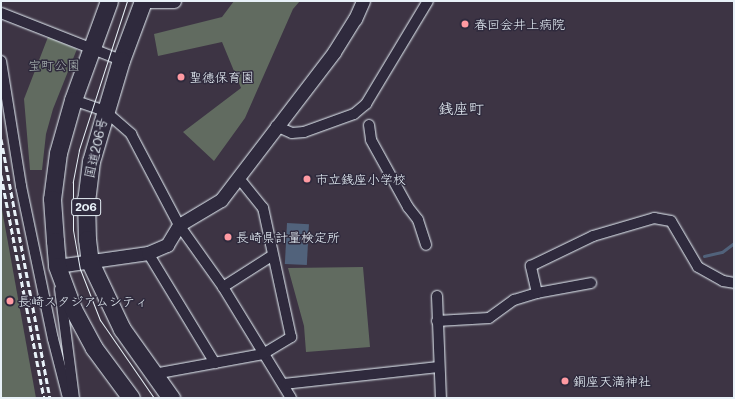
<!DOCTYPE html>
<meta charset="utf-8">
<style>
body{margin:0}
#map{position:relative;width:735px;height:399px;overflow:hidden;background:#3d3444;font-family:Mali,"Klee One",sans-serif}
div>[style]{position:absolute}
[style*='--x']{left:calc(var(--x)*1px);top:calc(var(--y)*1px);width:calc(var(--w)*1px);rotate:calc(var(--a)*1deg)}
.green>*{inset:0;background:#616b60}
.water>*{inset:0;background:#51627b;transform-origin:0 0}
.stream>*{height:3px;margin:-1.5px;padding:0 1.5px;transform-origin:1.5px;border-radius:1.5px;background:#51627b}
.roads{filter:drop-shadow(0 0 1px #e8f1f8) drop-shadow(0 0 1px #e8f1f8)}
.minor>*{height:10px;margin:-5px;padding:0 5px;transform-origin:5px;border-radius:5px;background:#2f2a3d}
.tertiary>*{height:13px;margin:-6.5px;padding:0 6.5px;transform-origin:6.5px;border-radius:6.5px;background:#2f2a3d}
.trunk>*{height:17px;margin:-8.5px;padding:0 8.5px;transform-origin:8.5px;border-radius:8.5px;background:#2f2a3d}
.tram>*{height:1px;margin:-0.5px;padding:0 0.5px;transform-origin:0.5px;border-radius:0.5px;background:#e8f1f8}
.rail>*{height:3px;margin-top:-1.5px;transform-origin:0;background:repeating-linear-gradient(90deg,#e8f1f8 0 6px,transparent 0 9px)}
.dots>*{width:11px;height:11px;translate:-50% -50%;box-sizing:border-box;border:2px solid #2f2a3d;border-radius:50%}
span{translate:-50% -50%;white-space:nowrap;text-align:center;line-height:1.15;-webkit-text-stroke:3px #2f2a3d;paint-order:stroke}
.shield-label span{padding:1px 3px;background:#2f2a3d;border:1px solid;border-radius:3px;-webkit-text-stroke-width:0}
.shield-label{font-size:12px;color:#e8f1f8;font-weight:700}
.poi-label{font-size:13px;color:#e8f1f8}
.left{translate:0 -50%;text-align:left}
.park-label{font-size:13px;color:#abb5b4}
.street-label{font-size:13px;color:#e8f1f8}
.quarter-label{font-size:15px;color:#e8f1f8}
.frame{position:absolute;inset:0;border:2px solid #e8f1f8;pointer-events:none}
</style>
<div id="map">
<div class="green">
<div style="clip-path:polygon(234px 1px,300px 1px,293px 9px,245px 118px,214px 161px,183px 132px,241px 88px,222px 42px,158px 56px,154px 34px,222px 17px)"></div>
<div style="clip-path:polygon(48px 37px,77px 49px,53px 109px,46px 134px,42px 170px,30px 170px,24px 99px)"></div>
<div style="clip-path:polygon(1px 204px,36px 398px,1px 398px)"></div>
<div style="clip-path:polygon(363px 267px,370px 347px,306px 352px,304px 326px,288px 268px)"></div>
</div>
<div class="water">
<div style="left:287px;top:223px;width:22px;height:41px;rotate:3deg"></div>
</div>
<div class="stream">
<div style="--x:704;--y:256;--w:18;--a:-13"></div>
<div style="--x:722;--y:252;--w:15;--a:-37"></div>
</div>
<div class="roads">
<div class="minor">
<div style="--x:1;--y:13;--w:129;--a:21.4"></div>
<div style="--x:1;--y:61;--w:127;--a:80.9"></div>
<div style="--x:21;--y:186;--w:156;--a:78.2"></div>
<div style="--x:53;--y:339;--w:61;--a:75.7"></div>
<div style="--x:73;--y:100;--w:34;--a:19"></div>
<div style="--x:105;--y:111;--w:35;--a:41"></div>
<div style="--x:131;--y:134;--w:103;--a:62.2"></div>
<div style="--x:179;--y:225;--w:76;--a:54.6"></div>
<div style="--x:223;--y:287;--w:130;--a:58.5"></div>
<div style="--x:369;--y:125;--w:15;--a:82"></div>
<div style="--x:371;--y:140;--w:77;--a:61.1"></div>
<div style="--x:408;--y:207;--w:16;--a:52"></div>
<div style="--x:418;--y:220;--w:26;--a:72"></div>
<div style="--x:276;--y:126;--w:17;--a:24"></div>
<div style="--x:292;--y:133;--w:12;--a:-5"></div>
<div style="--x:304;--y:132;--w:53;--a:-19.8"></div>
<div style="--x:354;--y:114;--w:16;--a:-40"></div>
<div style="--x:366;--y:104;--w:120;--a:-59"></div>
<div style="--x:148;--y:253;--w:129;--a:58.7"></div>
<div style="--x:223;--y:287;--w:59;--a:-32.6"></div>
<div style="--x:60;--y:289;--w:110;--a:82.7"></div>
<div style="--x:537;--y:293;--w:55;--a:-10.5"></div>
<div style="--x:437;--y:296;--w:102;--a:87.8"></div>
<div style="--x:437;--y:321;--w:52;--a:-3.3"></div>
<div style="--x:489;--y:318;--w:31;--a:-36"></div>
<div style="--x:514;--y:300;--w:24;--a:-17"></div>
<div style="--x:537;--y:293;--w:28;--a:-103"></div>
<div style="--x:531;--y:266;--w:69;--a:-25.8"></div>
<div style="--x:593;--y:236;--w:64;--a:-16.4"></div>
<div style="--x:654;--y:218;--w:17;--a:10"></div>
<div style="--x:671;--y:221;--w:53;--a:59.6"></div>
<div style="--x:698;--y:267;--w:29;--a:29"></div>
<div style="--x:723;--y:281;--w:11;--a:10"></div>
<div style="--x:154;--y:374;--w:111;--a:-10.4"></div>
<div style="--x:263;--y:354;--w:33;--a:-31"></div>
<div style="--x:291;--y:337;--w:132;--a:-102.2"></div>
<div style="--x:263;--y:208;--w:38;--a:-129"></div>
<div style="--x:284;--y:384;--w:155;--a:-6.3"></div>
</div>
<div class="tertiary">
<div style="--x:146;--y:1;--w:28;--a:0"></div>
<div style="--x:57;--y:266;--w:92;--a:-8.1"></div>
<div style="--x:148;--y:253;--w:21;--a:-23"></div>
<div style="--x:167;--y:245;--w:23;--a:-59"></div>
<div style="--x:179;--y:225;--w:49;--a:-30.8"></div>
<div style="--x:221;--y:200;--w:186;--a:-52.6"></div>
<div style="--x:334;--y:52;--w:39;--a:-58"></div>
<div style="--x:355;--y:19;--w:20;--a:-66"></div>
</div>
<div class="trunk">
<div style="--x:109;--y:1;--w:105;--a:110"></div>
<div style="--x:73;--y:100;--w:55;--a:105.8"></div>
<div style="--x:58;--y:153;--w:46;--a:97.4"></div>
<div style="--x:52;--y:199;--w:42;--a:85.9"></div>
<div style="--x:55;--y:241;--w:25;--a:85"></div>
<div style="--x:57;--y:266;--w:46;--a:69.6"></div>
<div style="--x:73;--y:309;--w:44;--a:61.7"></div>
<div style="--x:94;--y:348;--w:62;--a:53.5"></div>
<div style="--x:143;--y:1;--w:63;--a:110.4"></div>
<div style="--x:121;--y:60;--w:105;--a:106.5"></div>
<div style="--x:91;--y:161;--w:38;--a:97"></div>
<div style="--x:86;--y:199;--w:40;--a:88.6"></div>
<div style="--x:87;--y:239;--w:23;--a:83"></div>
<div style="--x:90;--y:262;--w:74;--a:64.5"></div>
<div style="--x:122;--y:329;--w:85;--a:54.6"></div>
</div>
</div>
<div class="tram">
<div style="--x:127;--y:1;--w:157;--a:107.9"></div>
<div style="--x:79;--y:150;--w:33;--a:101"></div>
<div style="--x:73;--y:182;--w:48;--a:90"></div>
<div style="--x:73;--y:230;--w:40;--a:80"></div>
<div style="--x:80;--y:269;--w:55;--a:68.6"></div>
<div style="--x:100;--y:320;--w:95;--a:55.3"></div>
</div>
<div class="rail">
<div style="--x:1;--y:139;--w:264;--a:79.3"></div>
<div style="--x:1;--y:175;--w:227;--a:79.1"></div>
</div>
<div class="dots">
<div style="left:465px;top:24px;background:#ff9aa2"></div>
<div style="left:181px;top:77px;background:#ff9aa2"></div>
<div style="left:307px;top:179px;background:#ff9aa2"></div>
<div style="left:228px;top:237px;background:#ff9aa2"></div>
<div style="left:10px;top:301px;background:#ff9aa2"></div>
<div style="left:565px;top:381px;background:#ff9aa2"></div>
</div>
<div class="shield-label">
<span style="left:86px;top:207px">206</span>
</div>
<div class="poi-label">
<span class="left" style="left:474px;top:24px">春回会井上病院</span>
<span class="left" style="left:189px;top:77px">聖徳保育園</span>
<span class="left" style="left:315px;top:179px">市立銭座小学校</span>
<span class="left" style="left:236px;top:237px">長崎県計量検定所</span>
<span class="left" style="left:18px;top:301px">長崎スタジアムシティ</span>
<span class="left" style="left:573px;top:381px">銅座天満神社</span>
</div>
<div class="park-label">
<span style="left:54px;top:65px">宝町公園</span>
</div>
<div class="street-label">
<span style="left:96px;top:148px;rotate:-77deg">国道206号</span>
</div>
<div class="quarter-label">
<span style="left:461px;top:109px">銭座町</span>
</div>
<div class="frame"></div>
</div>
